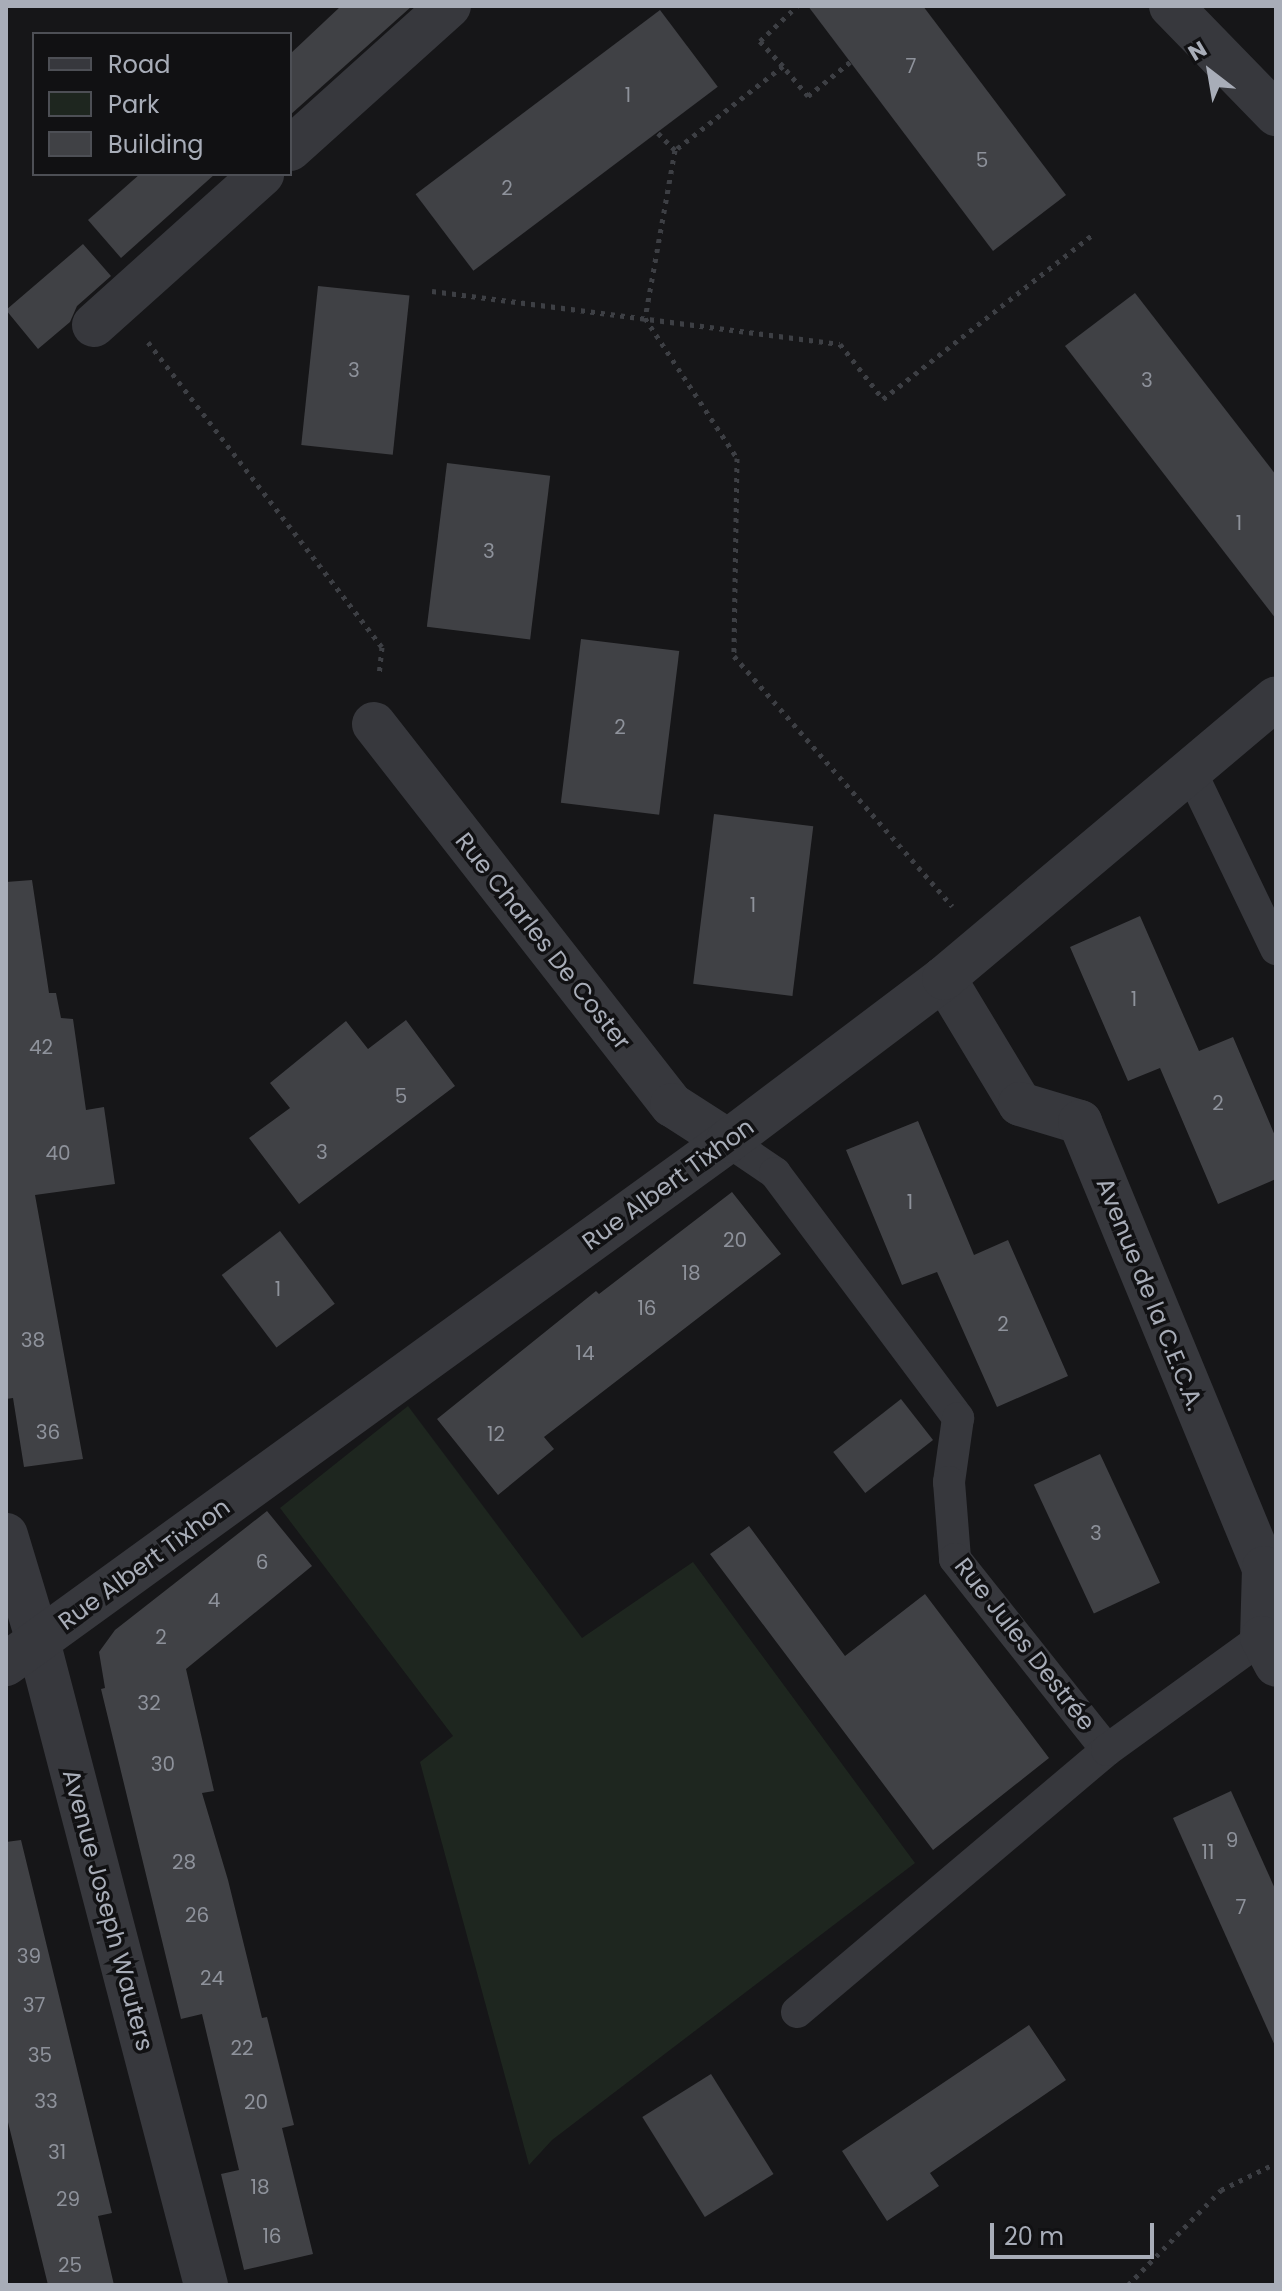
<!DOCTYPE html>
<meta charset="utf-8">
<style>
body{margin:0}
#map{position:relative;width:1282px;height:2291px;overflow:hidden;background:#161618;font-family:Poppins,sans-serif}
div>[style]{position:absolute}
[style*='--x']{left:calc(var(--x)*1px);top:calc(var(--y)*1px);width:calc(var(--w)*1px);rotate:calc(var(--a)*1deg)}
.green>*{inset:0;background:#1e261f}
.building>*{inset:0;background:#404145;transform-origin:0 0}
.path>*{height:5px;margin-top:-2.5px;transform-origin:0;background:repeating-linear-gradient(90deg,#3d3f44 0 4px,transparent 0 10px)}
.service>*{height:32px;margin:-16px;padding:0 16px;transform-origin:16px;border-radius:16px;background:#37383d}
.minor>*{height:44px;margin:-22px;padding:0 22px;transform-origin:22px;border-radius:22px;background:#37383d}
span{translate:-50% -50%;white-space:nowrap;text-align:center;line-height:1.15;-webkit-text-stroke:7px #111113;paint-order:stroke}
.number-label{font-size:20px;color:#8e929b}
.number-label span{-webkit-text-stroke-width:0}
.street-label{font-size:24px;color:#a8adb8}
.frame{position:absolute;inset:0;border:8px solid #a8adb8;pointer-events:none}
.legend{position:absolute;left:32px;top:32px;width:260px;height:144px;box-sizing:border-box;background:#111113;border:2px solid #4d4f55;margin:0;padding:10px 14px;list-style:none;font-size:24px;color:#a8adb8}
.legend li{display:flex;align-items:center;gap:16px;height:40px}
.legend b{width:40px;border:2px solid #4d4f55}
.north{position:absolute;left:1170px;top:32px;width:80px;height:80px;-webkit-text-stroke:6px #111113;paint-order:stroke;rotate:329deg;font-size:22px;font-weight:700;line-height:32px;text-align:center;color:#a8adb8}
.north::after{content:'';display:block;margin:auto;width:28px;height:36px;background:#a8adb8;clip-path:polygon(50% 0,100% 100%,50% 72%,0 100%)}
.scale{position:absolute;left:990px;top:2223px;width:164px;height:36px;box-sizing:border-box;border:4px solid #a8adb8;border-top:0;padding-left:10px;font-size:24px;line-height:28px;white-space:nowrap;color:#a8adb8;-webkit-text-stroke:6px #111113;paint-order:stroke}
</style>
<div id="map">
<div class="green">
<div style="clip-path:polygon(408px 1406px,582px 1638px,693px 1562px,915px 1863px,552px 2140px,529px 2165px,420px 1762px,453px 1736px,280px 1508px)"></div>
</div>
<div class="building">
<div style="clip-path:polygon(341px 6px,412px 6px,290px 115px,290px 54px)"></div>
<div style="clip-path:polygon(808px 6px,923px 6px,1066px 195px,993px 251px)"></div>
<div style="left:660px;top:10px;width:96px;height:306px;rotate:53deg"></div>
<div style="clip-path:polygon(140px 174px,215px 174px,121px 258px,88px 220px)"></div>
<div style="clip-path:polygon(83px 244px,111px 276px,77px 306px,70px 322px,38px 349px,6px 310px)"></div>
<div style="left:318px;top:286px;width:92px;height:160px;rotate:6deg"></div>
<div style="clip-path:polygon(1135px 293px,1276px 475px,1276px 619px,1065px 346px)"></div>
<div style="left:447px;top:463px;width:104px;height:165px;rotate:7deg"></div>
<div style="left:581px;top:639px;width:99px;height:165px;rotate:7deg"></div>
<div style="left:714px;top:814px;width:100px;height:171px;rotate:7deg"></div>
<div style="clip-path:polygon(32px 880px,49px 993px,56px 993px,61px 1018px,73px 1019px,86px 1110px,104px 1107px,115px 1184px,35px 1195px,83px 1459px,24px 1467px,13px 1398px,6px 1399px,6px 882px)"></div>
<div style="clip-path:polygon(1140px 916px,1199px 1051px,1233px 1037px,1276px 1138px,1276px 1179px,1218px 1204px,1160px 1068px,1128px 1081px,1070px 947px)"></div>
<div style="clip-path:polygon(406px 1020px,455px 1086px,299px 1204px,249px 1138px,290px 1108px,270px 1083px,346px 1021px,368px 1049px)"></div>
<div style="clip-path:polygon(918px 1121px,974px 1255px,1008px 1240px,1068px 1376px,997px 1407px,937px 1272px,902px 1285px,846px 1150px)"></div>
<div style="clip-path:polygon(732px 1192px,781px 1254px,544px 1437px,554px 1449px,498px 1495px,437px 1419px,596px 1291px,599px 1294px)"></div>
<div style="left:280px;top:1231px;width:91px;height:73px;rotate:53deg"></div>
<div style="left:901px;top:1399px;width:52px;height:86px;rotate:52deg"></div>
<div style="left:1100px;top:1454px;width:142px;height:73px;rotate:65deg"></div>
<div style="clip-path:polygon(267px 1511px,312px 1566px,186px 1669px,214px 1791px,202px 1793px,228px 1880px,262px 2018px,267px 2017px,294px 2125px,282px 2128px,313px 2254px,244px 2270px,221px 2174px,239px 2170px,202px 2014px,181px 2019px,101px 1689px,105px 1688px,99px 1652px,115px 1630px)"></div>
<div style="clip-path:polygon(749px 1526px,845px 1656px,925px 1594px,1049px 1758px,933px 1850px,710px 1554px)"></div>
<div style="clip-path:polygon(1231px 1791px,1276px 1891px,1276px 2048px,1173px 1818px)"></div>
<div style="clip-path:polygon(21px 1840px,112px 2213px,98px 2216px,114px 2285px,48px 2285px,6px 2114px,6px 1842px)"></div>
<div style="clip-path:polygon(1029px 2025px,1066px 2080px,930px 2173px,939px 2186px,887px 2221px,842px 2151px)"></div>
<div style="left:711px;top:2074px;width:118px;height:81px;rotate:58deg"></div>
</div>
<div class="path">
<div style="--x:850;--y:62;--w:54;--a:141"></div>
<div style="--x:808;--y:96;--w:39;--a:-130"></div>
<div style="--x:783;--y:66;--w:137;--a:142.1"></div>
<div style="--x:675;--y:150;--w:171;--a:100.1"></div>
<div style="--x:645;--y:318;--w:168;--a:56.7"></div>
<div style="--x:737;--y:458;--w:198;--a:90.9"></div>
<div style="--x:734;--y:656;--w:332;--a:48.9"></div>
<div style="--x:783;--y:66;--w:34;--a:-133"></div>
<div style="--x:760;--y:41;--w:51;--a:-43.4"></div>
<div style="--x:658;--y:133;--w:24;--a:45"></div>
<div style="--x:432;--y:291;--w:411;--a:7.4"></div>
<div style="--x:840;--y:344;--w:70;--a:52"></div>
<div style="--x:883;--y:399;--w:269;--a:-38.1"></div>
<div style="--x:148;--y:342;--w:384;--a:52.5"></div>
<div style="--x:382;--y:647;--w:29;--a:96"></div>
<div style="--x:1128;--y:2285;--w:133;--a:-45.6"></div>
<div style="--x:1221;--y:2190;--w:61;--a:-26.1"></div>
</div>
<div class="service">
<div style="--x:1189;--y:768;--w:201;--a:64.3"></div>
<div style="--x:728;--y:1141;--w:57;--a:34.2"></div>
<div style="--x:775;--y:1173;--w:306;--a:53.2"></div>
<div style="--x:958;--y:1418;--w:65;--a:98"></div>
<div style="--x:949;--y:1482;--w:77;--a:85.5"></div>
<div style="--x:955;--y:1559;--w:244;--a:51.5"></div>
<div style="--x:797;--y:2012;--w:406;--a:-40.2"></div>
<div style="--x:1107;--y:1750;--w:191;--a:-35.9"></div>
</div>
<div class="minor">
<div style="--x:1171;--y:6;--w:151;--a:45.8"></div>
<div style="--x:290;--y:149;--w:214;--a:-42"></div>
<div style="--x:94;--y:325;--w:226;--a:-41.9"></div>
<div style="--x:374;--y:724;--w:484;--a:52"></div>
<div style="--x:672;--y:1105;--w:67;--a:32.7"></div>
<div style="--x:944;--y:978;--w:147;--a:58.9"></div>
<div style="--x:1020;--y:1104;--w:63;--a:16.7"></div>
<div style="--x:1080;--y:1122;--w:482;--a:67.6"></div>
<div style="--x:1264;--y:1568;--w:70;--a:91.6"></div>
<div style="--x:1262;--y:1638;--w:30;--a:62"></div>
<div style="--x:6;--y:1535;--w:111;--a:73.2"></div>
<div style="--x:38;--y:1641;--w:666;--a:75.38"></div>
<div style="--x:6;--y:1664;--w:892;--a:-35.92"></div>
<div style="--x:728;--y:1141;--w:271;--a:-37"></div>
<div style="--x:944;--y:978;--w:434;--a:-40.1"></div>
</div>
<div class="number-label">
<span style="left:911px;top:66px">7</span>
<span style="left:628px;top:95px">1</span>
<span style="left:982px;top:160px">5</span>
<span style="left:507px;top:188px">2</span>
<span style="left:354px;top:370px">3</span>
<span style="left:1147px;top:380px">3</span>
<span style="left:1239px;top:523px">1</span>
<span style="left:489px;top:551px">3</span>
<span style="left:620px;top:727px">2</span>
<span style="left:753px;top:905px">1</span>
<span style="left:1134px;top:999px">1</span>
<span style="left:41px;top:1047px">42</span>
<span style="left:401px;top:1096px">5</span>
<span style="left:1218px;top:1103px">2</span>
<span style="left:322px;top:1152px">3</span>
<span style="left:58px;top:1153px">40</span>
<span style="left:910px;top:1202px">1</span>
<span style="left:735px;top:1240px">20</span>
<span style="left:691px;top:1273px">18</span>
<span style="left:278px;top:1289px">1</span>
<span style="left:647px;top:1308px">16</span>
<span style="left:1003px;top:1324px">2</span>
<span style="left:33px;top:1340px">38</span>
<span style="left:585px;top:1353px">14</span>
<span style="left:48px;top:1432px">36</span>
<span style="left:496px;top:1434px">12</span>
<span style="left:1096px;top:1533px">3</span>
<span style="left:262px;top:1562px">6</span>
<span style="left:214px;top:1600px">4</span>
<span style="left:161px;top:1637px">2</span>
<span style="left:149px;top:1703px">32</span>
<span style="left:163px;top:1764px">30</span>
<span style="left:1232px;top:1840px">9</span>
<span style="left:1208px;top:1852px">11</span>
<span style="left:184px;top:1862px">28</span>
<span style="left:1241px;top:1907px">7</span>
<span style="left:197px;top:1915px">26</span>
<span style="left:29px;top:1956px">39</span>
<span style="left:212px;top:1978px">24</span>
<span style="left:34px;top:2005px">37</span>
<span style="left:242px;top:2048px">22</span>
<span style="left:40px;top:2055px">35</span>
<span style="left:46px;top:2101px">33</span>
<span style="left:256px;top:2102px">20</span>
<span style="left:57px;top:2152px">31</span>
<span style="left:260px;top:2187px">18</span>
<span style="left:68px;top:2199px">29</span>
<span style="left:272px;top:2236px">16</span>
<span style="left:70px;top:2265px">25</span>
</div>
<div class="street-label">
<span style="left:543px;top:941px;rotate:52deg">Rue Charles De Coster</span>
<span style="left:668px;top:1184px;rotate:-36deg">Rue Albert Tixhon</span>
<span style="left:1150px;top:1294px;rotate:68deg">Avenue de la C.E.C.A.</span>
<span style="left:144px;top:1564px;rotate:-36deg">Rue Albert Tixhon</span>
<span style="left:1025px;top:1644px;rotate:52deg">Rue Jules Destrée</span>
<span style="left:108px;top:1910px;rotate:75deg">Avenue Joseph Wauters</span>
</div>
<div class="frame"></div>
<ul class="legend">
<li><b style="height:10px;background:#37383d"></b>Road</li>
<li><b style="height:22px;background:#1e261f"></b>Park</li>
<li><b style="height:22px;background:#404145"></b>Building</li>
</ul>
<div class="north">N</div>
<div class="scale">20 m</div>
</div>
